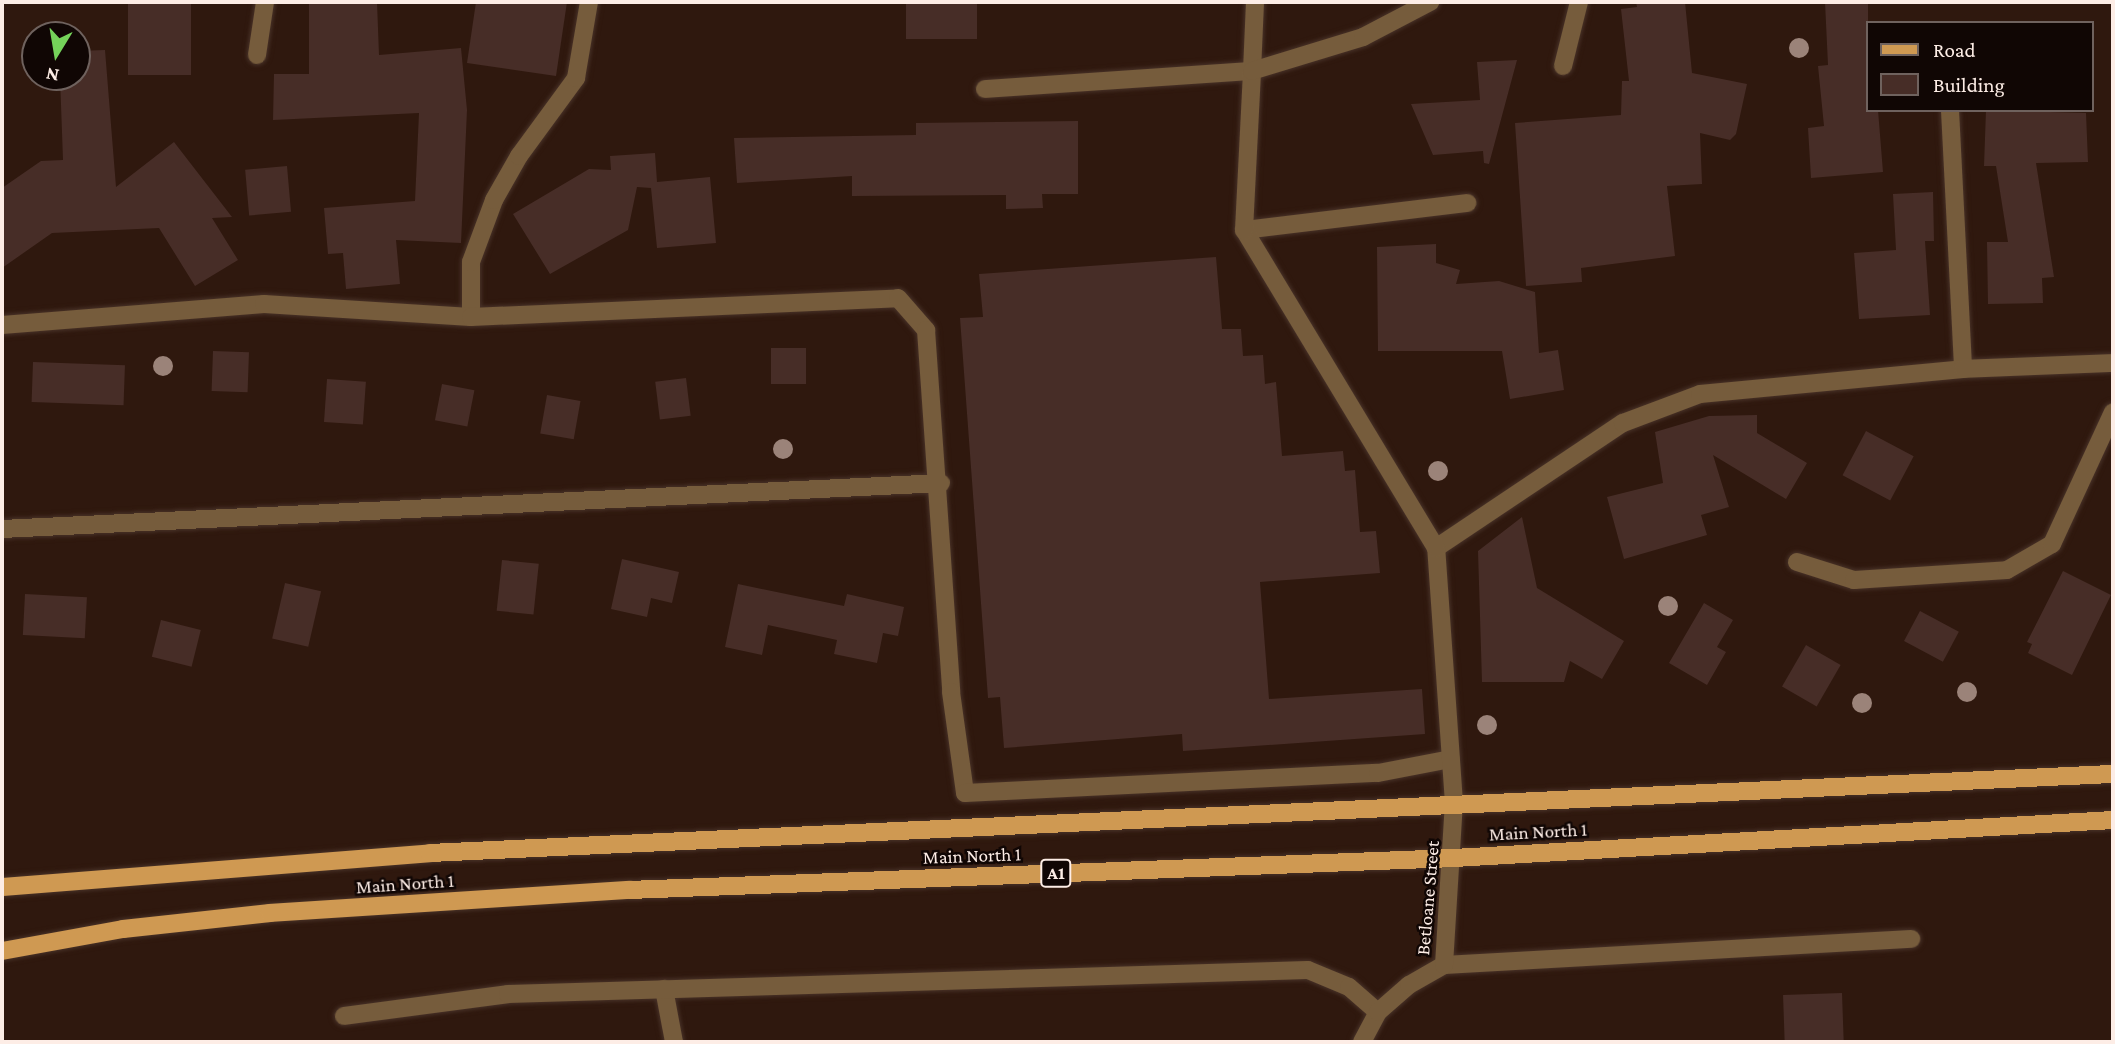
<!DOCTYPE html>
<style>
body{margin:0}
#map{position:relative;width:2115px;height:1044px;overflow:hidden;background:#2f180e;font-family:"Crimson Pro",serif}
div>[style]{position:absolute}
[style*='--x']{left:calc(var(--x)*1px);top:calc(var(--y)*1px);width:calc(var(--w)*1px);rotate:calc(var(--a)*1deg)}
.building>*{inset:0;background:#472d27;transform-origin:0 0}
.roads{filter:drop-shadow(0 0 2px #483228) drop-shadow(0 0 2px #483228)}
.service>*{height:18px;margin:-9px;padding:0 9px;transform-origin:9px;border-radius:9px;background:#765c3c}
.minor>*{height:18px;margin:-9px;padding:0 9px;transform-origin:9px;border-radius:9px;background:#765c3c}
.primary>*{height:18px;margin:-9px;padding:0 9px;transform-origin:9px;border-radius:9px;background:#cf9952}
.trees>*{width:20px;height:20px;margin:-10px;border-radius:50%;background:#9b8379}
span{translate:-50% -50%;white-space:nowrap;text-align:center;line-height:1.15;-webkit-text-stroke:5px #100604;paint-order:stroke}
.shield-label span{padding:2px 5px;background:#100604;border:2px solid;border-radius:5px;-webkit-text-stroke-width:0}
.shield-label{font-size:18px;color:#fdede6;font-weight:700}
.street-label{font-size:19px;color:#fdede6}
.frame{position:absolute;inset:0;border:4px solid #fdede6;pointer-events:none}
.legend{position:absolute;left:1866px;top:21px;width:228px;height:91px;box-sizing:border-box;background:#100604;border:2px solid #6f625e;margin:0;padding:9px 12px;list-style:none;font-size:21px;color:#fdede6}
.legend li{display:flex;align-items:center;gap:14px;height:35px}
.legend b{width:35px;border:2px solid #6f625e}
.north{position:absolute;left:21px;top:21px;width:70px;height:70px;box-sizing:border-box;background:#100604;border:2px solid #6f625e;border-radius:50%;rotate:191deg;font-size:19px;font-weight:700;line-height:28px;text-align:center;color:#fdede6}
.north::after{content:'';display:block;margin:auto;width:24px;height:32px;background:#75d25a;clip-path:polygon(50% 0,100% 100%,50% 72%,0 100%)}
</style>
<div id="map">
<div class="building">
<div style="left:128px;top:2px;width:63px;height:73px"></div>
<div style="clip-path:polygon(309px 2px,377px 2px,379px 55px,461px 48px,467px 110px,461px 243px,396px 240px,400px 284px,346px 289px,343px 253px,328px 254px,324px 208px,415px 201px,419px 113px,273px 120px,274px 74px,309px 74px)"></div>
<div style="clip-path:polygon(476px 2px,567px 2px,556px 76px,467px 63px)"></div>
<div style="left:906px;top:2px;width:71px;height:37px"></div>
<div style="clip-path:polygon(1636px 2px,1685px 2px,1692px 73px,1747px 84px,1736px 134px,1730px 140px,1700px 133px,1702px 184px,1667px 186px,1675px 256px,1581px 268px,1582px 282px,1526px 286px,1515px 123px,1621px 115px,1622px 81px,1629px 81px,1621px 9px,1637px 7px)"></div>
<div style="clip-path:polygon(1825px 2px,1868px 2px,1868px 110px,1878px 110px,1883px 172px,1811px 178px,1808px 128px,1824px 126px,1818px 66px,1828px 65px)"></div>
<div style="clip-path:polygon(105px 50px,116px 187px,174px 142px,232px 217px,212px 218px,238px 260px,195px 286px,159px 228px,52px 233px,2px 268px,2px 188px,41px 161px,63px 160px,60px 77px,77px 77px,77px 51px)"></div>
<div style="clip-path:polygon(1517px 60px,1489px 164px,1484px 163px,1483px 151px,1433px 155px,1411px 104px,1480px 100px,1477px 62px)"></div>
<div style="clip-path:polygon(1986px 110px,2086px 113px,2088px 162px,2036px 163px,2054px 277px,2042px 278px,2043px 303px,1988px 304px,1987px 242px,2008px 242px,1996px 166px,1984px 166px)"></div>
<div style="clip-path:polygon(1078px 121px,1078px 194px,1042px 194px,1043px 208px,1006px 209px,1006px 195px,852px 196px,852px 176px,737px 183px,734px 138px,916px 135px,916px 123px)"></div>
<div style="clip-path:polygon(655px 153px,657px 182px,710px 177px,716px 243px,657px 248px,651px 188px,637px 187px,628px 230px,550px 274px,513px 214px,589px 169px,611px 170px,610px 156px)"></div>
<div style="left:287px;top:166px;width:46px;height:42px;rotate:85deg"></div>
<div style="clip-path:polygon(1933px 192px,1934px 241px,1925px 241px,1930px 315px,1859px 319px,1854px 253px,1896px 250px,1893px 194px)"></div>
<div style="clip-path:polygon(1436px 244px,1436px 263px,1460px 270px,1456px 284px,1499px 281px,1535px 292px,1539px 353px,1558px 350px,1564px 390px,1510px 399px,1502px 351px,1378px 351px,1377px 247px)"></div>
<div style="clip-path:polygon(1216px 257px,1222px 329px,1241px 329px,1243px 356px,1263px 355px,1265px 384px,1276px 382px,1282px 456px,1343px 451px,1345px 471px,1355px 470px,1360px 532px,1376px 531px,1380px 573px,1260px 582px,1269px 699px,1422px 689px,1425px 734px,1183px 751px,1182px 734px,1004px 748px,1000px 697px,988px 698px,960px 318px,983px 317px,979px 274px)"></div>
<div style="left:806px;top:348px;width:36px;height:35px;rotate:90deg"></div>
<div style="left:213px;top:351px;width:36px;height:40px;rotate:2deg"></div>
<div style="left:33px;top:362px;width:92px;height:40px;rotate:2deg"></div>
<div style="left:686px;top:378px;width:38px;height:31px;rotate:83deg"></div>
<div style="left:327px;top:379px;width:39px;height:43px;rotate:4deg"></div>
<div style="left:442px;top:384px;width:33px;height:37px;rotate:11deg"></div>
<div style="left:547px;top:395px;width:34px;height:39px;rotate:10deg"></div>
<div style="clip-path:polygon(1757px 415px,1757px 433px,1807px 463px,1786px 499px,1713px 455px,1729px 507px,1701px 515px,1707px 535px,1624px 559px,1607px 497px,1663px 483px,1655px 432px,1709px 416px)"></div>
<div style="left:1866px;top:431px;width:54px;height:50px;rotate:28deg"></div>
<div style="clip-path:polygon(1522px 517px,1537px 588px,1624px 641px,1602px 679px,1570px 661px,1564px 682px,1482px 682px,1478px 551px)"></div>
<div style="clip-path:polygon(622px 559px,679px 572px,672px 603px,651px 598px,647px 617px,611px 609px)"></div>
<div style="left:502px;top:560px;width:37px;height:51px;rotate:6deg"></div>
<div style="clip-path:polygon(2063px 571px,2111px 595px,2072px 675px,2028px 653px,2032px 644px,2027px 642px)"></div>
<div style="left:285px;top:583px;width:37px;height:57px;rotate:13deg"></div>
<div style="clip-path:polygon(738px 584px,844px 606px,847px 594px,904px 607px,898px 636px,883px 633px,877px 663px,834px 654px,837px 640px,768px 625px,762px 655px,725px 647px)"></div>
<div style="left:25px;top:594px;width:62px;height:41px;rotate:3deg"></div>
<div style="clip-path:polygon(1704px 603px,1733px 620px,1717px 647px,1726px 652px,1707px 685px,1669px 663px)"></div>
<div style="left:1920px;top:611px;width:44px;height:34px;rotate:28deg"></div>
<div style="left:161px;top:620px;width:41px;height:38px;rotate:14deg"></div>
<div style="left:1806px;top:645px;width:40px;height:48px;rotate:30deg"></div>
<div style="left:1842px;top:993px;width:49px;height:59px;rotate:88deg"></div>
</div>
<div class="roads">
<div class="service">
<div style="--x:1563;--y:66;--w:66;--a:-76"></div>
</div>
<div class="minor">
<div style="--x:257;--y:55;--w:54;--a:-81.4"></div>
<div style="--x:985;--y:89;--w:268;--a:-3.9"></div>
<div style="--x:1252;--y:71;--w:69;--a:-87.5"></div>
<div style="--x:1950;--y:110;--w:259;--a:87.1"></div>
<div style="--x:1244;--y:230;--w:225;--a:-6.9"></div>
<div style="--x:471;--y:317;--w:55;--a:-90"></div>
<div style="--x:471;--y:262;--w:66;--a:-69.6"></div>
<div style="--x:494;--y:200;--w:51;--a:-60.4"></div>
<div style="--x:519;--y:156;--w:97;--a:-53.8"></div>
<div style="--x:576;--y:78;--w:77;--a:-80.3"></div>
<div style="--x:2;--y:325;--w:263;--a:-4.6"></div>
<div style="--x:264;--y:304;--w:207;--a:3.6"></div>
<div style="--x:471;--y:317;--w:427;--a:-2.5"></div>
<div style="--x:898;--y:298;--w:43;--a:48.8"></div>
<div style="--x:926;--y:330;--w:363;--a:86"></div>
<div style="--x:951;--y:692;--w:102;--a:82.1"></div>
<div style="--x:965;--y:793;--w:413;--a:-2.8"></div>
<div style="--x:1378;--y:773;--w:74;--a:-10.9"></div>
<div style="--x:2;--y:529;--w:940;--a:-2.8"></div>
<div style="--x:1436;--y:548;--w:225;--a:-33.8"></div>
<div style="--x:1623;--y:423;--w:82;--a:-20.6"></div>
<div style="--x:1700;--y:394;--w:264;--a:-5.4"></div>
<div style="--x:1963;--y:369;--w:150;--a:-2.3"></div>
<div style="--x:1797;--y:562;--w:60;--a:17.5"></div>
<div style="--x:1854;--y:580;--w:153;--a:-3.7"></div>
<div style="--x:2007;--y:570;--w:52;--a:-30"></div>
<div style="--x:2052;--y:544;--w:145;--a:-65.2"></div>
<div style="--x:1444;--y:965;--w:468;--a:-3.2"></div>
<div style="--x:664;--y:989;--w:54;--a:79.3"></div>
<div style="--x:344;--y:1016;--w:165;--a:-7.6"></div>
<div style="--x:508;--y:994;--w:800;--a:-1.72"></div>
<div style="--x:1308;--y:970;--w:44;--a:22.5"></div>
<div style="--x:1349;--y:987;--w:38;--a:41"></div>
<div style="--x:1362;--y:1042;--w:34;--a:-62"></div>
<div style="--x:1378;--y:1012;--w:41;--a:-41.1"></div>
<div style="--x:1409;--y:985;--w:40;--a:-29.7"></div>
<div style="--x:1444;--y:965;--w:162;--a:-86.5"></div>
<div style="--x:1454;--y:803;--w:256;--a:-94"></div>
<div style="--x:1436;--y:548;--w:371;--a:-121.1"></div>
<div style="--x:1244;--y:230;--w:159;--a:-87.1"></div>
<div style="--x:1252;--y:71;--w:116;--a:-17"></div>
<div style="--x:1363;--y:37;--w:76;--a:-27.6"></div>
</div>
<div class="primary">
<div style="--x:2;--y:887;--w:429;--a:-4.5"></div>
<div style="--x:430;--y:853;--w:1685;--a:-2.69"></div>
<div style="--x:2;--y:951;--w:123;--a:-10.3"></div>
<div style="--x:123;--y:929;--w:148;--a:-6.2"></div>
<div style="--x:270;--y:913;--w:360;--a:-3.7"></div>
<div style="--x:629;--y:890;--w:826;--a:-2.22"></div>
<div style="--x:1454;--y:858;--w:660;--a:-3.3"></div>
</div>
</div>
<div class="trees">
<div style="left:1799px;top:48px"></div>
<div style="left:163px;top:366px"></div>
<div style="left:783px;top:449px"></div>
<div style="left:1438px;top:471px"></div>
<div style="left:1668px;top:606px"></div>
<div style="left:1967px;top:692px"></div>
<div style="left:1862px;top:703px"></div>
<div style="left:1487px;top:725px"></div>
</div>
<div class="shield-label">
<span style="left:1056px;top:873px">A1</span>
</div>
<div class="street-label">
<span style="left:1538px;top:832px;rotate:-3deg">Main North 1</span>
<span style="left:972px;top:856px;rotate:-2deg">Main North 1</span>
<span style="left:405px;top:884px;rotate:-4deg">Main North 1</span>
<span style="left:1428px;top:898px;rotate:-85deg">Betloane Street</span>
</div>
<div class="frame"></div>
<ul class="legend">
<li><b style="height:9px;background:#cf9952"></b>Road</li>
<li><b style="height:19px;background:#472d27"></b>Building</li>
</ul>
<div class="north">N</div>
</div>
